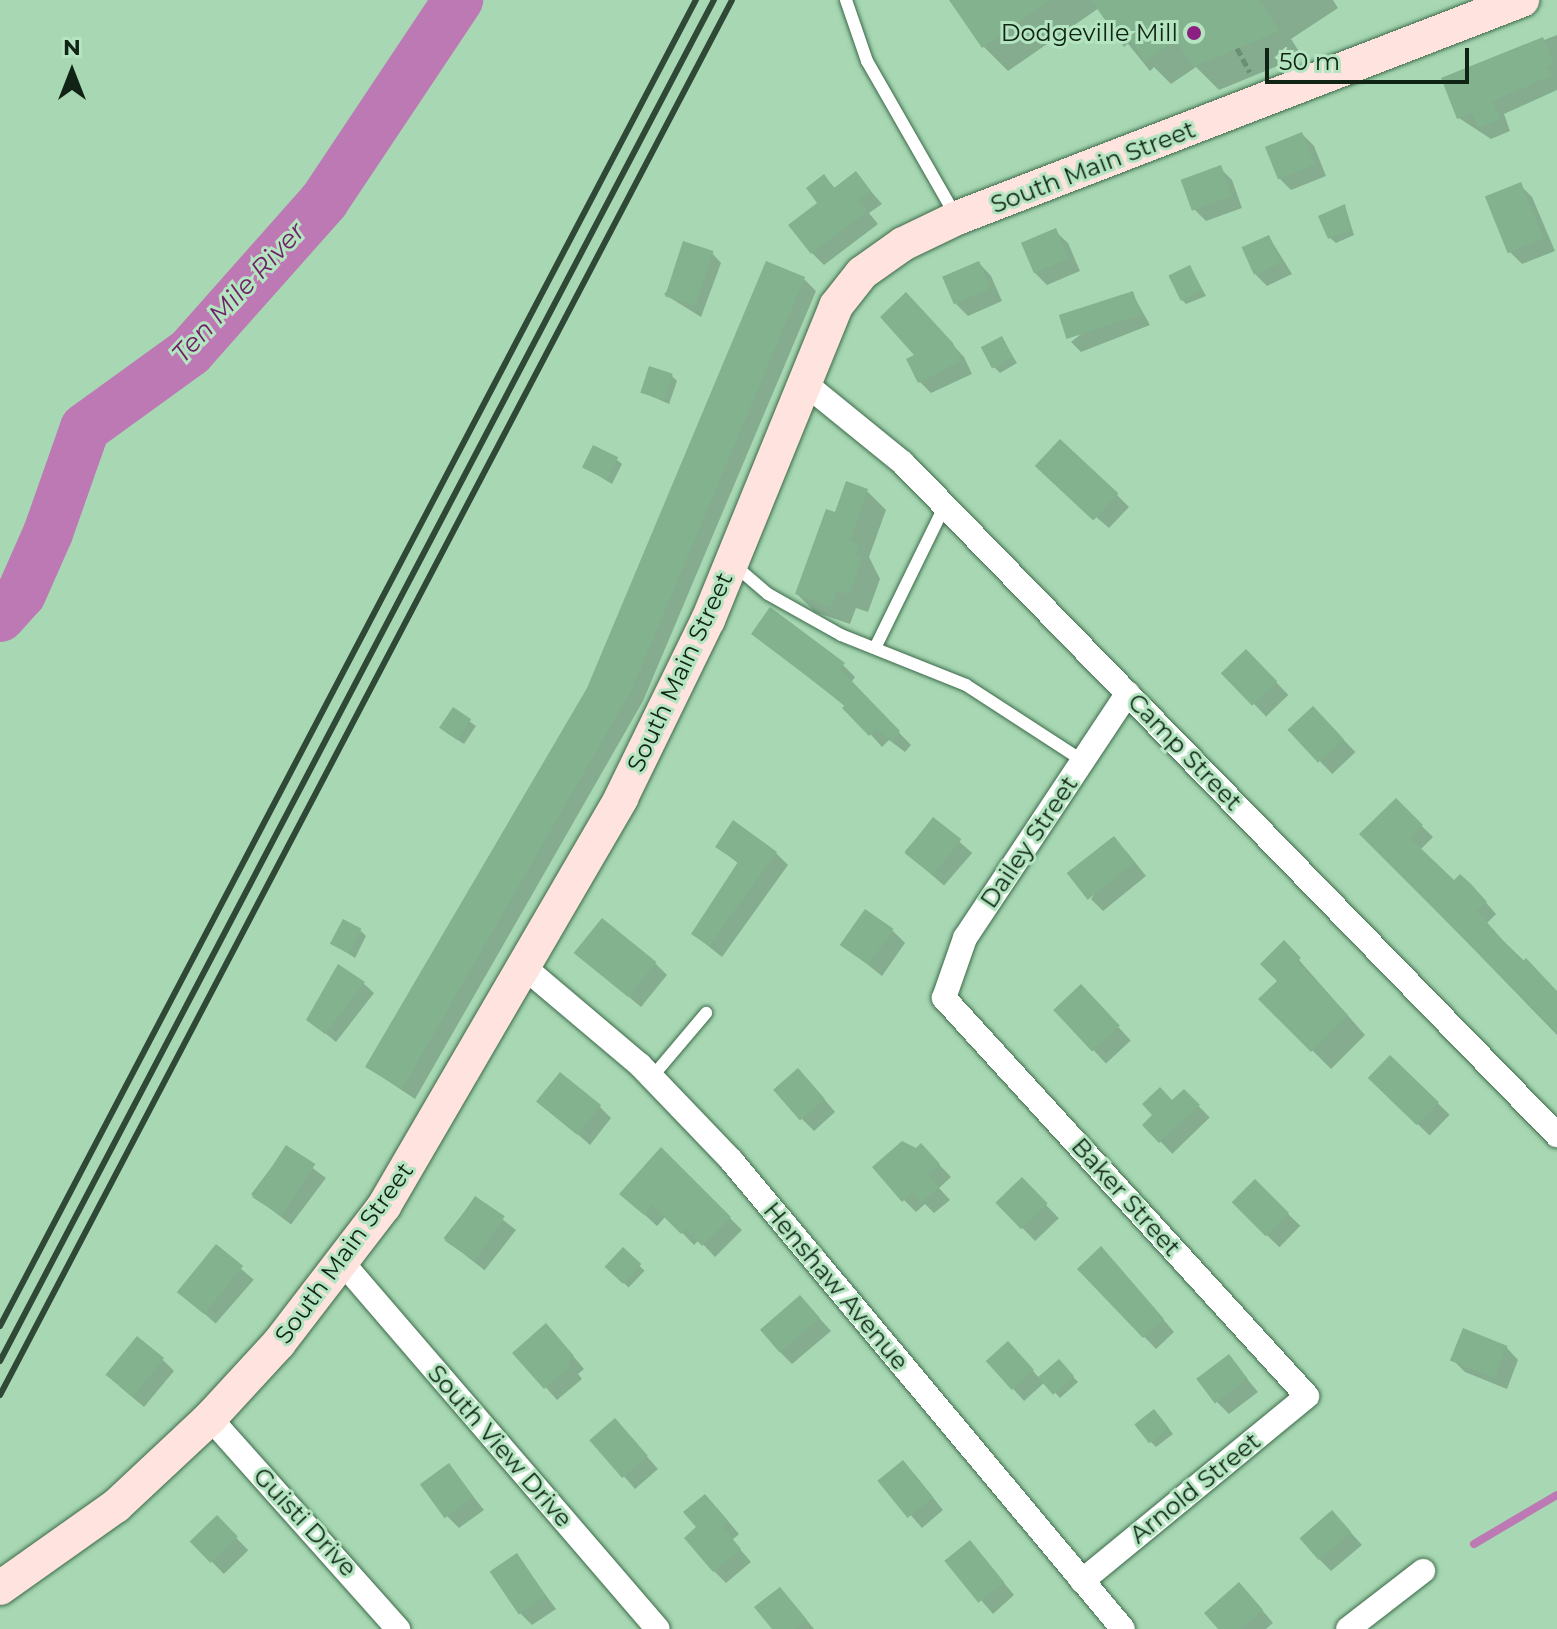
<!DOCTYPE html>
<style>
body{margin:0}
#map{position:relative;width:1557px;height:1629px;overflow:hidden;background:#a7d8b3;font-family:Montserrat,sans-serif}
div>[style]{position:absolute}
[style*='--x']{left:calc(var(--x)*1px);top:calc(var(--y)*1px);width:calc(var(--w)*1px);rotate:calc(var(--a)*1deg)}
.shadow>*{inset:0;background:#0003;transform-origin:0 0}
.stream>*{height:8px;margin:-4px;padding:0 4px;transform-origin:4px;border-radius:4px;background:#bd79b3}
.river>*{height:50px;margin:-25px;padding:0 25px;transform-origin:25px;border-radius:25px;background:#bd79b3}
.building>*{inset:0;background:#82b28e;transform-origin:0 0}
.path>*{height:5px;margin-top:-2.5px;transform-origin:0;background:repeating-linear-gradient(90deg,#6b8f74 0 8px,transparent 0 12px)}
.roads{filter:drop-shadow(0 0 2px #3d6a4a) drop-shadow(0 0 2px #3d6a4a)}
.service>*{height:12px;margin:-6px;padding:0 6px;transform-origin:6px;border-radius:6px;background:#fff}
.minor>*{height:24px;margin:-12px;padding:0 12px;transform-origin:12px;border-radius:12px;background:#fff}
.secondary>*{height:34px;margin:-17px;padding:0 17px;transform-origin:17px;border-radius:17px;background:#ffe3de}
.rail>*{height:6px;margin:-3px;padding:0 3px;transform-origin:3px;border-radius:3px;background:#304936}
.dots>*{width:22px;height:22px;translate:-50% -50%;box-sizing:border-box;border:4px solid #b4e5c0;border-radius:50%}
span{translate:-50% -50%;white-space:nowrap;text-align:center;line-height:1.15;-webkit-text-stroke:6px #b4e5c0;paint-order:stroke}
.poi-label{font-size:24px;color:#102315}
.right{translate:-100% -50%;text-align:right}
.street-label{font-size:24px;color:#102315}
.water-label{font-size:26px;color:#711f68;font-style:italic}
.north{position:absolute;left:32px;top:32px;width:80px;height:80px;-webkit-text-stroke:6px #b4e5c0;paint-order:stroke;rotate:0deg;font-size:22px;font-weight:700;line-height:32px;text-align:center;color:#102315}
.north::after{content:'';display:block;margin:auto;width:28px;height:36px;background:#102315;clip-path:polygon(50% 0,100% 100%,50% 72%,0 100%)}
.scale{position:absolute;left:1265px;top:48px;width:204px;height:36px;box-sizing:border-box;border:4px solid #102315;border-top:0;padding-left:10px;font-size:24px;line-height:28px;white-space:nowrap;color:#102315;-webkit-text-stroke:6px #b4e5c0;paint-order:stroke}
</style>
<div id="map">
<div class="shadow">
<div style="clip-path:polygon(962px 0,1333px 0,1338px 8px,1291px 39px,1302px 56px,1219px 90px,1196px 67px,1171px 84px,1154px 67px,1150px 71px,1099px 8px,1008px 71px,983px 46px)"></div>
<div style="clip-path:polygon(1557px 35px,1557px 90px,1504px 114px,1510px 131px,1491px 139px,1459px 118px,1444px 79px)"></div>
<div style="clip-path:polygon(1302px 134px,1314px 146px,1326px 176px,1291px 190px,1279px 178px)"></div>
<div style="clip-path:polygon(1220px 168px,1232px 180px,1242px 208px,1206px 221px,1194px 209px)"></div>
<div style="clip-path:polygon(856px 174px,882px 204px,869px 213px,878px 224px,824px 265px,812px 253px,824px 177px,836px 189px)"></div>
<div style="clip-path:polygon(1520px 185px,1532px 197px,1555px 251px,1522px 264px,1510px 252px)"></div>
<div style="clip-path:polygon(1345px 206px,1354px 235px,1336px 243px,1330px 238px)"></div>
<div style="clip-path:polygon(1055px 231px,1068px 243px,1080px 271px,1047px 285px,1035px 273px)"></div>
<div style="clip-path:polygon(1269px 237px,1292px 274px,1267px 286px,1255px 274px)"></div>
<div style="clip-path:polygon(712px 253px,721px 263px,701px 317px,664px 294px)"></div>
<div style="clip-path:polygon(979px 263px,991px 276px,1002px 301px,968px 316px,956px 304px)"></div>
<div style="clip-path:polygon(1190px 267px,1206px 296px,1186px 304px,1181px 299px)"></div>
<div style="clip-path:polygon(804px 279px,816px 291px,643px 701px,415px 1099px,367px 1067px,589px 689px)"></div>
<div style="clip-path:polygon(1132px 293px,1150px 325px,1081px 352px,1071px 342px)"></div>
<div style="clip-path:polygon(918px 307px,964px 357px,972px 374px,931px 393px,919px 381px)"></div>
<div style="clip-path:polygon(1001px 338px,1017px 363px,1000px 373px,994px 367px)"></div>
<div style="clip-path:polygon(672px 376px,677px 381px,669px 404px,642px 392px)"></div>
<div style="clip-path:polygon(616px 459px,622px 464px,612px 484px,584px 467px)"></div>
<div style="clip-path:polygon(1050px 478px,1117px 495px,1129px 507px,1109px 528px)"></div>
<div style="clip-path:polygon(867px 491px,886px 510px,869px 557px,880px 579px,868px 612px,856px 608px,850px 624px,815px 612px,797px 594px,837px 515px)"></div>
<div style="clip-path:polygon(753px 633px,843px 665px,855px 677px,851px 683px,911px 745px,905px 752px,889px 740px,882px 747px,846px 707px)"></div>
<div style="left:1246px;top:651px;width:61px;height:31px;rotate:46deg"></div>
<div style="left:1313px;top:708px;width:61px;height:32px;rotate:46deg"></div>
<div style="clip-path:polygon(453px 710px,476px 726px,464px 744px,447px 733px)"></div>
<div style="clip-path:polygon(1396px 801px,1433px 837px,1420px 850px,1454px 883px,1482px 898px,1496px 914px,1486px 924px,1557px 993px,1557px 1035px,1362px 834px)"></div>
<div style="left:933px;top:819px;width:52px;height:43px;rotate:41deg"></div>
<div style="clip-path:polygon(718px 847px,776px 853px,788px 865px,722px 957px,693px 934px,739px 864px)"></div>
<div style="clip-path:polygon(1126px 851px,1146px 876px,1103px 911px,1091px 899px)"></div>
<div style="clip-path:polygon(361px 931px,366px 936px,355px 958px,332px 943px)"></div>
<div style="clip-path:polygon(893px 931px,905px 943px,882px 976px,843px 945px)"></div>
<div style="clip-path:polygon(1284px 943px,1365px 1035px,1331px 1069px,1261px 999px,1280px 981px)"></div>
<div style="clip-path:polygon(576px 953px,655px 963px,667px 975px,641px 1007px)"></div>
<div style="clip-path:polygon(363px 983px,374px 993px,336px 1042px,309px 1020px)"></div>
<div style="left:1081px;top:987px;width:73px;height:34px;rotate:47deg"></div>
<div style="left:1390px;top:1057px;width:83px;height:29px;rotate:44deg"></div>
<div style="clip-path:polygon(810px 1082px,835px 1112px,814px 1131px,802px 1119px)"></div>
<div style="left:1184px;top:1091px;width:37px;height:52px;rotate:46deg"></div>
<div style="clip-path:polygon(599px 1106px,611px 1118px,590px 1145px,549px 1109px)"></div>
<div style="left:286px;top:1148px;width:50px;height:58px;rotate:37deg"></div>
<div style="clip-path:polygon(661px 1150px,742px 1230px,715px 1257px,699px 1240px,694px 1245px,666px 1216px,657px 1226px,634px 1205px)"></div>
<div style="clip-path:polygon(933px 1158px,951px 1177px,939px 1188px,950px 1200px,934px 1213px,925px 1204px,916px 1212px,904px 1200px)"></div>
<div style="left:1022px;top:1180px;width:53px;height:33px;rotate:46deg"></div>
<div style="left:1255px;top:1182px;width:63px;height:30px;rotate:44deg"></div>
<div style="left:475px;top:1198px;width:52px;height:51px;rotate:38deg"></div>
<div style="left:216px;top:1247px;width:50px;height:58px;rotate:41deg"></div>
<div style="left:623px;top:1250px;width:30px;height:23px;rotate:44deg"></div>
<div style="clip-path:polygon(1113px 1260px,1174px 1332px,1156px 1349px,1079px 1269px)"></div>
<div style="clip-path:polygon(812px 1310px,831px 1331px,792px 1364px,780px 1352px)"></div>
<div style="clip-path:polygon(558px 1338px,584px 1369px,578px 1374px,582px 1379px,557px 1400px,515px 1353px)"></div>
<div style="clip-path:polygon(1506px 1347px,1518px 1360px,1507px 1389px,1465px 1372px,1453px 1360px)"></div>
<div style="clip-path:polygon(1020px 1356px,1040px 1379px,1059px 1362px,1078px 1382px,1060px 1398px,1045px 1382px,1024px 1401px,988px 1361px)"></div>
<div style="clip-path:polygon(1229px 1357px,1258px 1392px,1229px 1414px,1217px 1402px)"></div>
<div style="clip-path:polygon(163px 1360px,174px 1371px,144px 1407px,119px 1386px)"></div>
<div style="clip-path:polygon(1160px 1417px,1173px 1434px,1156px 1447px,1151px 1442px)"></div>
<div style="clip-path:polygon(626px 1433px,658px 1469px,635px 1489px,592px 1440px)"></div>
<div style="clip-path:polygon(448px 1465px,484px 1510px,459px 1528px,447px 1516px)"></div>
<div style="clip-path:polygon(915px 1475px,943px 1510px,922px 1528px,881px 1481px)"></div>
<div style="clip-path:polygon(717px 1508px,739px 1534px,732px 1540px,751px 1562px,726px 1583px,714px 1571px)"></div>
<div style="left:217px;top:1518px;width:45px;height:34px;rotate:46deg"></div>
<div style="clip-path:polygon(1344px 1525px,1362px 1545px,1331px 1571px,1319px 1559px)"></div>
<div style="clip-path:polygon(516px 1555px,556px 1609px,532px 1625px,520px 1613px)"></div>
<div style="clip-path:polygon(981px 1555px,1014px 1595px,993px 1614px,948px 1562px)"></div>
<div style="clip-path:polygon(1251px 1597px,1273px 1623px,1266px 1629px,1220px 1629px)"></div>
<div style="clip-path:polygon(792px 1602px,814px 1629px,775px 1629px)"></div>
</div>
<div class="stream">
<div style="--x:1474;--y:1544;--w:96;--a:-30.6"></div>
</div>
<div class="river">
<div style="--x:0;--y:617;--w:31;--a:-48"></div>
<div style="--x:21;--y:594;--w:67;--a:-66.1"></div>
<div style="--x:48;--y:533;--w:111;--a:-70.6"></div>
<div style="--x:85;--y:428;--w:130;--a:-35.9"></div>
<div style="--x:190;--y:352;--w:202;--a:-48.4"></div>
<div style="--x:324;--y:201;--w:242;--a:-56.3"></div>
</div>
<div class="building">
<div style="clip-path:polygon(949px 0,1050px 0,982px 48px)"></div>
<div style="clip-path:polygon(1091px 0,1259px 0,1280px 31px,1193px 67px,1176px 40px,1145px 61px,1131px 41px,1124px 47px)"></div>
<div style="clip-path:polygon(1543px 37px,1554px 64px,1547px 67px,1551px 76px,1493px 101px,1500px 119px,1478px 128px,1472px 113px,1457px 119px,1441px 78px)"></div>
<div style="left:1302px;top:132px;width:35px;height:40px;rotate:68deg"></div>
<div style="left:1221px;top:165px;width:33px;height:43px;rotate:70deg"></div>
<div style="clip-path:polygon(856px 171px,871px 191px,858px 200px,867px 211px,811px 254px,788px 225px,817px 203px,806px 188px,824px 174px,834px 188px)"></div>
<div style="left:1521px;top:182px;width:61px;height:39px;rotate:68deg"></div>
<div style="clip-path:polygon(1345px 204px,1350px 230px,1328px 239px,1318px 216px)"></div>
<div style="left:1056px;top:228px;width:33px;height:38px;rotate:67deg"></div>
<div style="left:1269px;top:235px;width:30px;height:30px;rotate:66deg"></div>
<div style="left:683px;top:241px;width:32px;height:58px;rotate:18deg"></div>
<div style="clip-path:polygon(766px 261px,805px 277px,632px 689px,402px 1089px,365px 1067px,587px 688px)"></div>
<div style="left:979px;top:261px;width:30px;height:40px;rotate:67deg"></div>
<div style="left:1190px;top:265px;width:28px;height:24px;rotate:64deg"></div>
<div style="left:1133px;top:291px;width:25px;height:78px;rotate:72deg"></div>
<div style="clip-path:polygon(906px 292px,953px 343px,961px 361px,918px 383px,906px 359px,914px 355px,880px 317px)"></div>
<div style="left:1002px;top:336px;width:24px;height:24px;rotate:62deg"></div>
<div style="left:649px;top:366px;width:25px;height:28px;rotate:18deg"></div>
<div style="left:1060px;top:439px;width:80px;height:37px;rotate:43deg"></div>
<div style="left:593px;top:445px;width:28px;height:25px;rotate:26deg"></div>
<div style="clip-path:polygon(846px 481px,868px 489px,850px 541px,860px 544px,855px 556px,862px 559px,849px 595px,837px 590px,831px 607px,795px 594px,826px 509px,835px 512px)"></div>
<div style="clip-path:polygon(770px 607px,845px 663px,840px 669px,900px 731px,892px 741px,876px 729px,869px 736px,842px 708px,845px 705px,751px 634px)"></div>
<div style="left:1246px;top:649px;width:45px;height:35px;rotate:46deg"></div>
<div style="left:1313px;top:706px;width:45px;height:35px;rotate:47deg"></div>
<div style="left:453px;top:707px;width:22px;height:25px;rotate:34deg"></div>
<div style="clip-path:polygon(1396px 798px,1423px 825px,1410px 838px,1454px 880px,1460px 874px,1471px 884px,1487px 902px,1477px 911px,1522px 962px,1526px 958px,1557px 991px,1557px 1032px,1359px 834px)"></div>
<div style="left:933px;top:817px;width:36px;height:46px;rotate:38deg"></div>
<div style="clip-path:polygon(733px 820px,777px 852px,709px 946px,691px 934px,738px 862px,715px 847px)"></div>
<div style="left:1114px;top:836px;width:34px;height:60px;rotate:52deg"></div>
<div style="left:865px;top:909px;width:35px;height:44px;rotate:35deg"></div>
<div style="left:602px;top:918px;width:70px;height:45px;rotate:39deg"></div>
<div style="left:343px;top:919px;width:21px;height:28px;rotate:28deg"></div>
<div style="clip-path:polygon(1284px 940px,1301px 958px,1297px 962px,1348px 1015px,1311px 1052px,1258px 999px,1277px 981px,1260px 964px)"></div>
<div style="clip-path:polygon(338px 964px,365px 982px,325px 1034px,306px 1020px)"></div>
<div style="left:1081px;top:984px;width:57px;height:38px;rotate:47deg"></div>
<div style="left:1390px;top:1055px;width:68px;height:32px;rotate:44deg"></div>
<div style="left:798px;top:1068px;width:41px;height:33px;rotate:49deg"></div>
<div style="left:560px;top:1072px;width:53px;height:38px;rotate:39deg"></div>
<div style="clip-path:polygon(1160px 1087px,1172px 1100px,1184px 1089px,1200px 1105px,1159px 1143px,1142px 1125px,1152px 1115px,1142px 1104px)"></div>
<div style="clip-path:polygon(902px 1141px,916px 1148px,921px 1143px,940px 1164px,928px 1175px,939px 1187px,921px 1203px,912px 1193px,902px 1202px,872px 1167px)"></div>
<div style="left:286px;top:1145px;width:35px;height:62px;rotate:33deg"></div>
<div style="clip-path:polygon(661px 1147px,731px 1217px,702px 1246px,686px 1229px,681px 1234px,652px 1205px,644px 1215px,619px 1194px)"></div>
<div style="left:1022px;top:1177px;width:37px;height:37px;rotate:46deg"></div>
<div style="left:1255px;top:1179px;width:48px;height:33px;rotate:45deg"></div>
<div style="left:475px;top:1196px;width:36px;height:54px;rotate:34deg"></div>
<div style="left:216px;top:1244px;width:35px;height:62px;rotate:39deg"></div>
<div style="clip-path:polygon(1101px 1246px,1164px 1319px,1143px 1338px,1077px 1269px)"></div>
<div style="left:623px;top:1247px;width:25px;height:27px;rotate:43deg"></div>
<div style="left:800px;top:1295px;width:30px;height:53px;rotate:49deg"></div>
<div style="clip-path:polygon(546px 1323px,574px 1356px,567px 1361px,571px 1366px,544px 1389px,512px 1353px)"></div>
<div style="left:1463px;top:1328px;width:48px;height:35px;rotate:22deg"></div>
<div style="left:137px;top:1336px;width:35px;height:50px;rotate:39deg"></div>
<div style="left:1008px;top:1341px;width:39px;height:30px;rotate:48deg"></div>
<div style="left:1229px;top:1354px;width:31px;height:41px;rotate:53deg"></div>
<div style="left:1059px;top:1359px;width:23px;height:28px;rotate:49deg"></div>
<div style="left:1154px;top:1409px;width:24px;height:25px;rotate:52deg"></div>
<div style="left:615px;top:1418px;width:50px;height:34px;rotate:49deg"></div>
<div style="left:903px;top:1460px;width:48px;height:33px;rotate:51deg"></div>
<div style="left:449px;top:1463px;width:42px;height:36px;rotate:54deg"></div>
<div style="clip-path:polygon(705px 1494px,728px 1521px,722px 1526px,741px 1549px,713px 1572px,684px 1538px,696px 1527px,683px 1512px)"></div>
<div style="left:1332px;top:1510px;width:29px;height:43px;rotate:49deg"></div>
<div style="left:217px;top:1515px;width:30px;height:38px;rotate:46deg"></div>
<div style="left:970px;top:1540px;width:54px;height:33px;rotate:51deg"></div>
<div style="left:517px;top:1553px;width:52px;height:33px;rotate:56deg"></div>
<div style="clip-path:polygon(1239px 1582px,1263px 1610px,1241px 1629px,1218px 1629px,1204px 1613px)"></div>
<div style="clip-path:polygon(780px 1587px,807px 1620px,795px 1629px,772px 1629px,754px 1607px)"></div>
</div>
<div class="path">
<div style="--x:1237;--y:48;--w:27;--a:62"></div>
</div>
<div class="roads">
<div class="service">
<div style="--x:846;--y:0;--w:65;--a:71"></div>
<div style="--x:867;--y:61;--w:181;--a:60.2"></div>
<div style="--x:733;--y:564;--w:46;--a:40.6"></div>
<div style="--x:768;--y:594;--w:84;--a:29.3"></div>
<div style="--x:841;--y:635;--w:135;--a:21.8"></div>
<div style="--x:966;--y:685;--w:140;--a:33"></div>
<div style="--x:876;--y:646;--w:157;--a:-63.9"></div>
<div style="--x:652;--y:1077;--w:84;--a:-49.8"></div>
</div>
<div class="minor">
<div style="--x:802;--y:381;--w:130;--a:39.1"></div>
<div style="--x:903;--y:463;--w:938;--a:45.78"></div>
<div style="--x:524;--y:967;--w:152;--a:40.2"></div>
<div style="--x:640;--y:1065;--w:132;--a:46.2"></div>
<div style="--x:731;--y:1160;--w:611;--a:50.11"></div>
<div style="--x:342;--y:1262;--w:484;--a:49.3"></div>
<div style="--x:210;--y:1418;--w:283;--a:48.3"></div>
<div style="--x:1082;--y:1581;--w:291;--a:-39.4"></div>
<div style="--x:1307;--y:1396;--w:539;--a:-132.37"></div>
<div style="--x:944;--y:998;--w:64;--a:-70.7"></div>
<div style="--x:965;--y:938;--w:294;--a:-56.4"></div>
<div style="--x:1348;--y:1629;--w:95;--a:-37.7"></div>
</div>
<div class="secondary">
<div style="--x:0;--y:1588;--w:142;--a:-35.3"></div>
<div style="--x:116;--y:1506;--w:129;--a:-43.1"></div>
<div style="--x:210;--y:1418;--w:102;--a:-47.4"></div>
<div style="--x:279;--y:1343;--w:173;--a:-52.5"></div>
<div style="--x:384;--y:1206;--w:472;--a:-59.8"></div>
<div style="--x:621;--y:798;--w:198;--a:-64"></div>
<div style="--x:708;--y:620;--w:339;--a:-67.8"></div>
<div style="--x:836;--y:306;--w:42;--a:-51.8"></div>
<div style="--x:862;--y:273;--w:50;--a:-35.3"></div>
<div style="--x:903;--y:244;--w:60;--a:-25.7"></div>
<div style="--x:957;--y:218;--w:606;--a:-21.1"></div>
</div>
</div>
<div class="rail">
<div style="--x:0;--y:1326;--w:1498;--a:-62.31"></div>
<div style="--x:0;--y:1361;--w:1537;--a:-62.32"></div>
<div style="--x:0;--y:1395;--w:1575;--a:-62.31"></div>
</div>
<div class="dots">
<div style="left:1194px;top:33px;background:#8c1f82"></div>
</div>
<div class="poi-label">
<span class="right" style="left:1178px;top:33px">Dodgeville Mill</span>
</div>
<div class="street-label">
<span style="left:1093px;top:167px;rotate:-21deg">South Main Street</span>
<span style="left:680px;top:672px;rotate:-65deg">South Main Street</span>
<span style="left:1185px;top:752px;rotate:46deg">Camp Street</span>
<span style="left:1029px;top:842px;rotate:-56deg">Dailey Street</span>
<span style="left:1126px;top:1197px;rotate:48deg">Baker Street</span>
<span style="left:344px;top:1253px;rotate:-54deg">South Main Street</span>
<span style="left:836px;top:1286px;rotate:50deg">Henshaw Avenue</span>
<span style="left:500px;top:1446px;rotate:49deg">South View Drive</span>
<span style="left:1195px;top:1488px;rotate:-39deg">Arnold Street</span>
<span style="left:305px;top:1522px;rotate:47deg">Guisti Drive</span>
</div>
<div class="water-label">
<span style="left:239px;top:293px;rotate:-47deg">Ten Mile River</span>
</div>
<div class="north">N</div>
<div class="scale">50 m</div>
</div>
